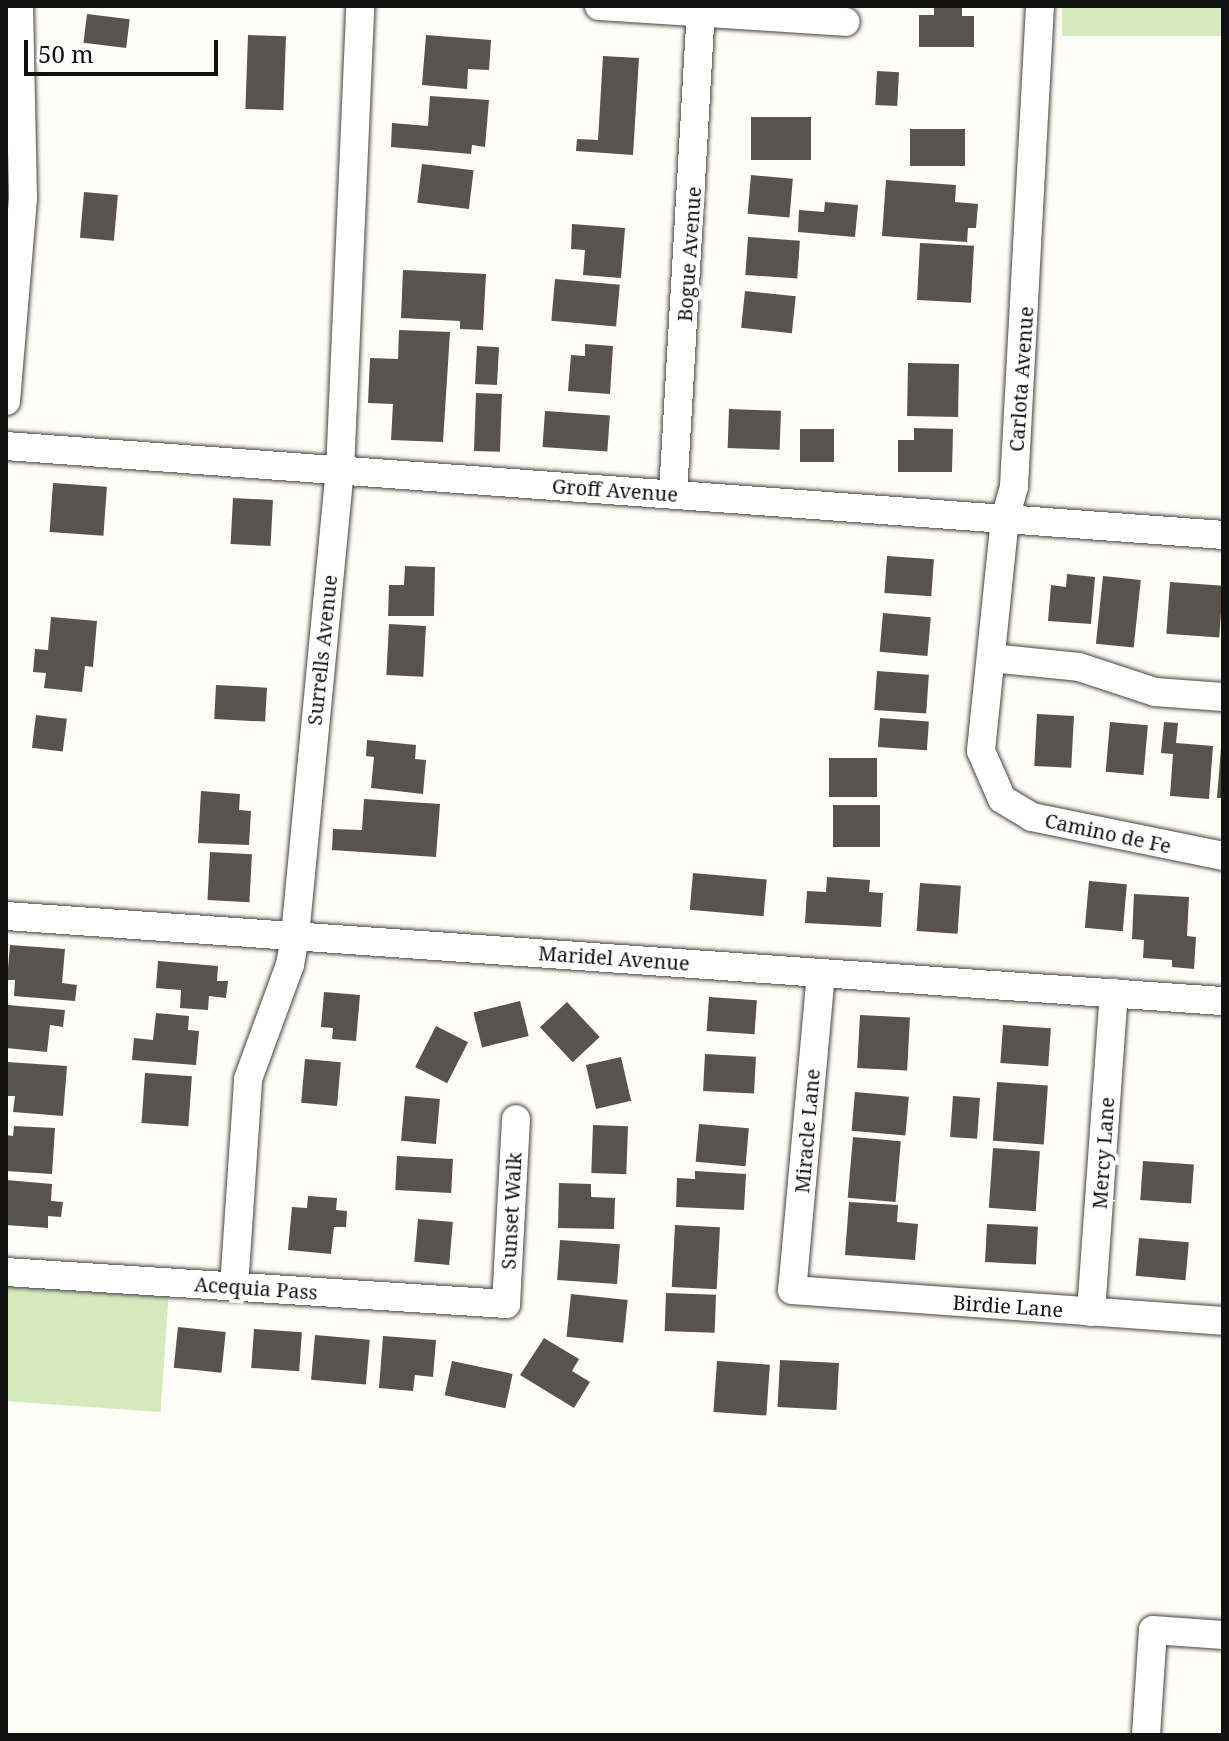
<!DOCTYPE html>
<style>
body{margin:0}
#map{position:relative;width:1229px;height:1741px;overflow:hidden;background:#fffdf5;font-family:"Noto Serif",serif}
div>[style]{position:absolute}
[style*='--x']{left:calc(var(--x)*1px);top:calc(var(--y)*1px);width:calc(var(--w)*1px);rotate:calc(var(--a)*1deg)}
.green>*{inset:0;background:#d5ebbd;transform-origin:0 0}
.building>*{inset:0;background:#5a524d;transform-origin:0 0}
.roads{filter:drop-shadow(0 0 2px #444) drop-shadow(0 0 2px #444)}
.street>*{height:28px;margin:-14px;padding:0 14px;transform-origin:14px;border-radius:14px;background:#fff}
span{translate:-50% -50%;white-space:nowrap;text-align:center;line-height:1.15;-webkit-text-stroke:8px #fff;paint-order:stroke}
.street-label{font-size:20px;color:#111}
.frame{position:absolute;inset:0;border:8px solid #111;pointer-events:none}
.scale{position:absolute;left:24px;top:40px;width:194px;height:36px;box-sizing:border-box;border:4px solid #111;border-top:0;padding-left:10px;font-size:24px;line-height:28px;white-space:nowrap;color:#111;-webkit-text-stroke:6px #fff;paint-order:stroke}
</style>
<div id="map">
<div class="green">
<div style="left:1062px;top:6px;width:161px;height:30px"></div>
<div style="left:6px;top:1285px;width:163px;height:116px;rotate:4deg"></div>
</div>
<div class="building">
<div style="clip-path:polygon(934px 6px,962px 6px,962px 16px,974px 16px,974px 47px,919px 47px,919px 15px,934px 15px)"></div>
<div style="left:87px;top:14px;width:43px;height:29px;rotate:7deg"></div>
<div style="left:248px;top:35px;width:38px;height:74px;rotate:2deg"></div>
<div style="clip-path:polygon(426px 35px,491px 40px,489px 70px,468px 69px,467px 89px,422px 85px)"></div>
<div style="clip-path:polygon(603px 56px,639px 58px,633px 155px,576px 151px,577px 139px,598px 140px)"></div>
<div style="left:877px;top:71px;width:22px;height:34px;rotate:3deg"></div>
<div style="clip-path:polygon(430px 96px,489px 100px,485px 147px,472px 145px,471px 154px,391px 147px,392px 123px,428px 126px)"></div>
<div style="left:751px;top:117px;width:60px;height:43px"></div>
<div style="left:910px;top:129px;width:55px;height:37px"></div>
<div style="left:422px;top:164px;width:52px;height:39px;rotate:7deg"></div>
<div style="left:751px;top:175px;width:42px;height:39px;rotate:5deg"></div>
<div style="clip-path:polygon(886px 180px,956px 185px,955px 202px,978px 204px,976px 228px,968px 228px,967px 242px,882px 236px)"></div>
<div style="left:84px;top:192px;width:34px;height:46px;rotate:5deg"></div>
<div style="clip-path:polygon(825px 202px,858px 205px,855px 237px,798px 232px,799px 210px,824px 212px)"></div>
<div style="clip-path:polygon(572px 224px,625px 228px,621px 278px,583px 275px,585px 250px,571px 249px)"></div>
<div style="left:748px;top:237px;width:52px;height:38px;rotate:4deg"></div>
<div style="left:920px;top:243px;width:54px;height:57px;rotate:3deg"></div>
<div style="clip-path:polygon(403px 270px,486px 274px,483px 330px,460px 329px,460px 321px,401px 318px)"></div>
<div style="left:555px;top:279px;width:65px;height:42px;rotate:5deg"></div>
<div style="left:745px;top:291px;width:51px;height:37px;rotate:6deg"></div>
<div style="clip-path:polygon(399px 330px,450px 332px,443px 442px,391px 440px,393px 404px,368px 403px,370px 358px,398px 359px)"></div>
<div style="clip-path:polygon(585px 344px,613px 346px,610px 394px,568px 391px,571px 355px,585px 356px)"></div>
<div style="left:477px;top:346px;width:22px;height:38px;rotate:3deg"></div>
<div style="left:908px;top:363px;width:51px;height:53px;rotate:1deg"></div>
<div style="left:476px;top:393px;width:26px;height:58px;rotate:2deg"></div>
<div style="left:729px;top:409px;width:52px;height:39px;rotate:2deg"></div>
<div style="left:545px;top:411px;width:65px;height:36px;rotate:4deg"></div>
<div style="clip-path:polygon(914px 428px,953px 429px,952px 472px,898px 472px,898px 440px,914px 440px)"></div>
<div style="left:800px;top:429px;width:34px;height:33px"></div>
<div style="left:53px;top:483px;width:54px;height:49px;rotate:4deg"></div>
<div style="left:233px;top:498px;width:40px;height:46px;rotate:3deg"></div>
<div style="left:887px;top:556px;width:47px;height:37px;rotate:4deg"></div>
<div style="clip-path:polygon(405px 566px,435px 567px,434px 616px,388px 616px,389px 585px,404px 585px)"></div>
<div style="clip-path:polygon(1067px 574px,1095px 577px,1091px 624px,1048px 621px,1051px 585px,1066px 587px)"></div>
<div style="left:1103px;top:576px;width:38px;height:68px;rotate:6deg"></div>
<div style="left:1170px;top:582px;width:53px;height:52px;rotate:4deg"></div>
<div style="left:883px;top:613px;width:48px;height:39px;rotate:5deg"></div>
<div style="clip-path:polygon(51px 617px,97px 621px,93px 667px,85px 666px,82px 692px,44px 688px,46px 673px,33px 672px,35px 649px,48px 650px)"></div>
<div style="left:389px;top:624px;width:37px;height:51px;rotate:3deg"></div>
<div style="left:877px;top:671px;width:52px;height:39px;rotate:4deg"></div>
<div style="left:216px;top:685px;width:51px;height:34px;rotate:3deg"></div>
<div style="left:1037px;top:714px;width:37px;height:52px;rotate:3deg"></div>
<div style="left:36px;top:715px;width:31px;height:33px;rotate:7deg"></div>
<div style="left:880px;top:718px;width:49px;height:29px;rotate:4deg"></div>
<div style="left:1110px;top:722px;width:38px;height:50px;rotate:5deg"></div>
<div style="clip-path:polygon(1164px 722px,1178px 723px,1176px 743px,1213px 746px,1209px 799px,1170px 796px,1173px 754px,1161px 753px)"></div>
<div style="clip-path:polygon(367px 740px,416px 745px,415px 759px,426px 760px,423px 794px,371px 788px,374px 757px,366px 756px)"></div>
<div style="clip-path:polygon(1221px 748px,1223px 748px,1223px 798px,1217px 798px)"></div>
<div style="left:829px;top:758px;width:48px;height:39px"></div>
<div style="clip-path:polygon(201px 791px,240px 794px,239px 810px,251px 811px,249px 845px,198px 843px)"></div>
<div style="clip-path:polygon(364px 799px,440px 804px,436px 857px,332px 850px,333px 829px,362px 830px)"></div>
<div style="left:833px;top:805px;width:47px;height:42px"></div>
<div style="left:210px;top:852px;width:42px;height:48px;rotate:3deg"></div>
<div style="left:693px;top:873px;width:74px;height:37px;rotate:5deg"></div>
<div style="clip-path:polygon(827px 877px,870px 880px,869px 892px,883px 893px,881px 927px,805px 923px,807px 891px,826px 892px)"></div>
<div style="left:1089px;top:881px;width:38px;height:47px;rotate:5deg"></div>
<div style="left:920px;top:883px;width:41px;height:48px;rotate:4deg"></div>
<div style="clip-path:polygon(1134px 894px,1189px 897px,1187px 936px,1196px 937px,1194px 969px,1172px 967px,1172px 960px,1143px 958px,1144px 940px,1132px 939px)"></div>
<div style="clip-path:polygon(10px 945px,65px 949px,62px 983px,77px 985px,75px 1001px,14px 996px,15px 980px,7px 980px)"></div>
<div style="clip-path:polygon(158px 961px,218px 966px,217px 981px,228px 981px,226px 998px,209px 996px,208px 1010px,180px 1008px,181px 990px,156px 988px)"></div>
<div style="clip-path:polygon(324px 992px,360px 995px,356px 1041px,332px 1039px,333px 1028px,321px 1027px)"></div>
<div style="left:709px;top:997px;width:48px;height:34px;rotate:4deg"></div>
<div style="left:520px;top:1001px;width:36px;height:48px;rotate:76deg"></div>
<div style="left:567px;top:1002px;width:48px;height:37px;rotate:47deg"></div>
<div style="clip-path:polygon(8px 1005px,65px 1010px,63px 1027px,50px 1025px,47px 1052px,6px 1048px)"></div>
<div style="clip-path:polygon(156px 1013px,189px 1016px,188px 1030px,199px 1031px,196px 1065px,132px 1060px,134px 1038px,153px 1040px)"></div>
<div style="left:860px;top:1015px;width:50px;height:53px;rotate:3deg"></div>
<div style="left:1003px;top:1025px;width:48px;height:38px;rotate:4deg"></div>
<div style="left:436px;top:1026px;width:36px;height:46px;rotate:27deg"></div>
<div style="left:705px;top:1054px;width:51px;height:37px;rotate:3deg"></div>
<div style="left:621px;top:1057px;width:45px;height:36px;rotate:77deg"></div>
<div style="left:305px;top:1059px;width:36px;height:44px;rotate:5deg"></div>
<div style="clip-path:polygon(7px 1062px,67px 1066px,63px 1116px,13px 1112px,15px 1096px,6px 1096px)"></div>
<div style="left:145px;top:1073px;width:47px;height:50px;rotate:4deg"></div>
<div style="left:997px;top:1082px;width:51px;height:59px;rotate:4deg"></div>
<div style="left:855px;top:1092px;width:54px;height:39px;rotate:5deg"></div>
<div style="left:405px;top:1096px;width:35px;height:45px;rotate:5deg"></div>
<div style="left:953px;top:1096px;width:27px;height:41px;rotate:4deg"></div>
<div style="left:699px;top:1124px;width:50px;height:38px;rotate:5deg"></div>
<div style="left:593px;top:1125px;width:35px;height:48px;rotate:2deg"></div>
<div style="clip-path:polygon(14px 1126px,55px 1128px,52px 1174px,6px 1171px,6px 1135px,13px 1136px)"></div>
<div style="left:853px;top:1137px;width:48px;height:61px;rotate:5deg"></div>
<div style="left:993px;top:1148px;width:47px;height:60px;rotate:4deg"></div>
<div style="left:397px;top:1156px;width:56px;height:34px;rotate:3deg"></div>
<div style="left:1143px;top:1161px;width:51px;height:39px;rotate:4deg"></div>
<div style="clip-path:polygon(695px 1171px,746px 1174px,744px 1210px,676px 1207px,677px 1178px,695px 1179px)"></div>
<div style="clip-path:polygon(6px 1180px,52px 1184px,51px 1201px,63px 1202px,61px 1217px,48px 1216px,48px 1228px,6px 1225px)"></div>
<div style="clip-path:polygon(559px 1183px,591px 1184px,591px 1197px,615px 1198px,614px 1229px,558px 1228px)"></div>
<div style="clip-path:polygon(308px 1196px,337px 1198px,336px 1210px,347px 1211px,346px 1227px,334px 1227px,331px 1254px,288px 1250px,292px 1207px,307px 1208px)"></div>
<div style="clip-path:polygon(849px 1202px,898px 1205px,897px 1222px,918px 1224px,915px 1260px,845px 1255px)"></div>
<div style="left:418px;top:1219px;width:35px;height:43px;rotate:5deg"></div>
<div style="left:987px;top:1224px;width:51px;height:38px;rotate:3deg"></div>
<div style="left:675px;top:1225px;width:45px;height:62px;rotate:3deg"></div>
<div style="left:1139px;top:1238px;width:50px;height:38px;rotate:5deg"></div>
<div style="left:560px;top:1240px;width:60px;height:40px;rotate:4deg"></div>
<div style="left:666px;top:1293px;width:50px;height:38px;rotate:2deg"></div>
<div style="left:571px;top:1294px;width:57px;height:43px;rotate:6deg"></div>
<div style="left:178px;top:1327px;width:48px;height:41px;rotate:6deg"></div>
<div style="left:254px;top:1329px;width:48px;height:39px;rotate:4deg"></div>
<div style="left:315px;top:1335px;width:55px;height:45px;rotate:5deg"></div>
<div style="clip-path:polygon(383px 1336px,436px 1340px,433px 1377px,415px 1375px,413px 1391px,379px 1388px)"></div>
<div style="clip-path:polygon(544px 1338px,579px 1359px,572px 1371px,590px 1382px,574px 1408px,520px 1375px)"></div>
<div style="left:780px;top:1360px;width:59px;height:47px;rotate:3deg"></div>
<div style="left:452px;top:1361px;width:62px;height:35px;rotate:12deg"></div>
<div style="left:717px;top:1361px;width:53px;height:51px;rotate:4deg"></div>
</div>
<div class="roads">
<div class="street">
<div style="--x:599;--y:6;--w:247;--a:3.7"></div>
<div style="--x:1040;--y:6;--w:482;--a:93.1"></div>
<div style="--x:1014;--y:487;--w:32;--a:106"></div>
<div style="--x:1005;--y:518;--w:234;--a:95.9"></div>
<div style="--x:981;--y:751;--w:52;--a:66.4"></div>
<div style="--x:1002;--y:799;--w:35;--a:31"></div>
<div style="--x:1032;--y:817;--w:195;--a:11.5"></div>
<div style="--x:6;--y:401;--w:205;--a:-85.2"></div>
<div style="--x:23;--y:197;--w:191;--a:-91.2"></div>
<div style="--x:6;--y:446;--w:1220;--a:4.18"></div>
<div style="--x:673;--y:494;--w:489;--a:-86.7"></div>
<div style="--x:991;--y:658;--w:88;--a:5.8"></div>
<div style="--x:1079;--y:667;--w:80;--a:18.2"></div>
<div style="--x:1155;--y:692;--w:68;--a:4.2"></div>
<div style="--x:6;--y:916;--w:1220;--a:4"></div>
<div style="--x:821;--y:973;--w:318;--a:95.2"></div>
<div style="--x:792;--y:1290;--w:432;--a:4.1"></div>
<div style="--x:6;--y:1272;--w:501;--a:3.66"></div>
<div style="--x:506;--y:1304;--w:185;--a:-86.9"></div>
<div style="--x:234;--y:1287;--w:208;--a:-86.1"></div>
<div style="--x:248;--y:1079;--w:121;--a:-69.8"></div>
<div style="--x:290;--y:965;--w:29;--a:-80"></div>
<div style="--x:295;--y:936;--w:467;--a:-84.5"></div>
<div style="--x:340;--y:471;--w:465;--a:-87.5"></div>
<div style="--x:1091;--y:1312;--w:320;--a:-85.9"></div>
<div style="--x:1146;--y:1735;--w:105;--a:-86.2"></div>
<div style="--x:1153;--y:1630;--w:70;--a:4.1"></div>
</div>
</div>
<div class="street-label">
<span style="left:689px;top:254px;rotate:-86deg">Bogue Avenue</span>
<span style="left:1021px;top:379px;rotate:-86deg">Carlota Avenue</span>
<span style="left:615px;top:490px;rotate:4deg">Groff Avenue</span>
<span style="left:322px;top:650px;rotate:-84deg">Surrells Avenue</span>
<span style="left:1108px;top:833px;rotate:12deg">Camino de Fe</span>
<span style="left:614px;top:958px;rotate:4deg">Maridel Avenue</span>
<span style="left:807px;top:1131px;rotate:-85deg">Miracle Lane</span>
<span style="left:1103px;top:1153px;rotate:-86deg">Mercy Lane</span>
<span style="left:511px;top:1211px;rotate:-87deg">Sunset Walk</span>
<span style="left:256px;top:1288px;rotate:4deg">Acequia Pass</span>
<span style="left:1008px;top:1306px;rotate:4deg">Birdie Lane</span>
</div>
<div class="frame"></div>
<div class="scale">50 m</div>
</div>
